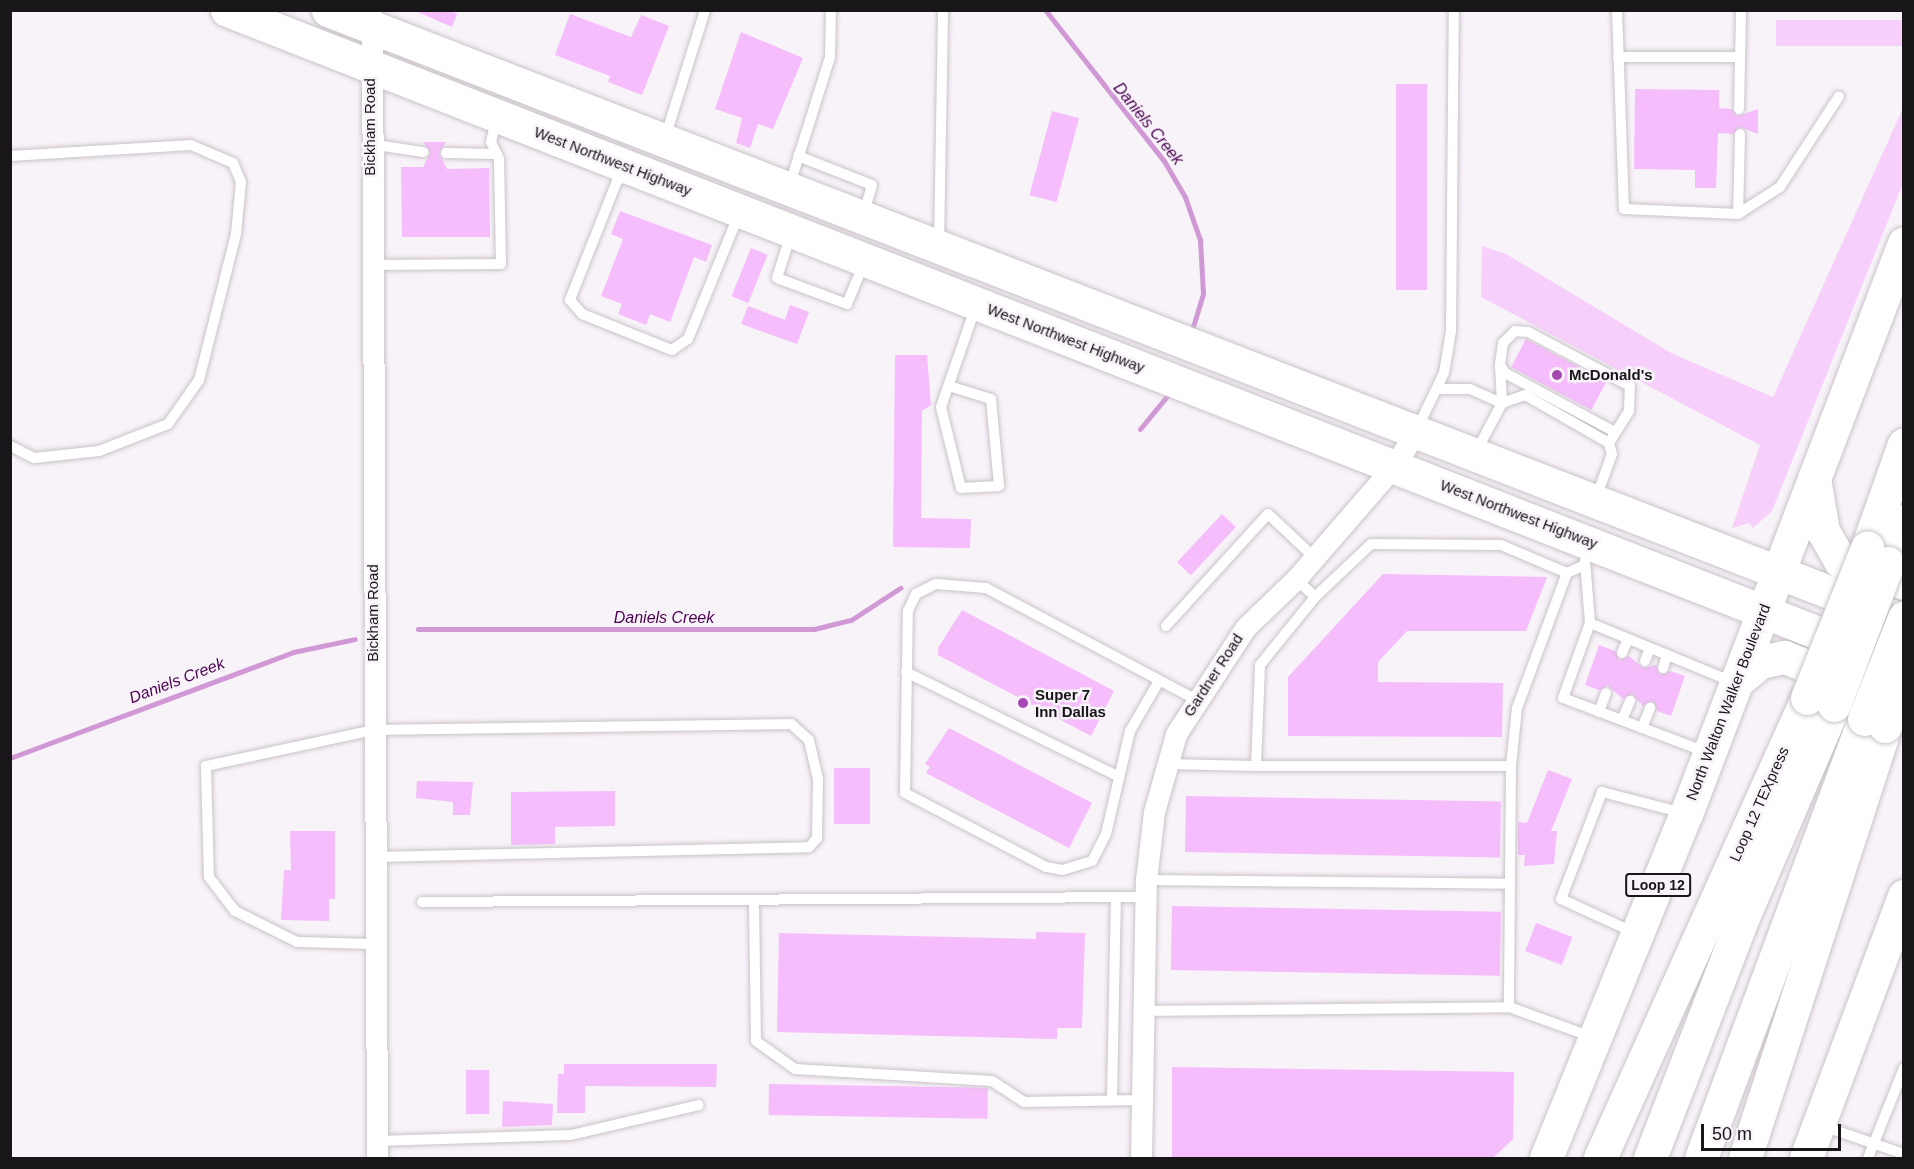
<!DOCTYPE html>
<style>
body{margin:0}
#map{position:relative;width:1914px;height:1169px;overflow:hidden;background:#f8f2f9;font-family:Arial,sans-serif}
div>[style]{position:absolute}
[style*='--x']{left:calc(var(--x)*1px);top:calc(var(--y)*1px);width:calc(var(--w)*1px);rotate:calc(var(--a)*1deg)}
.green>*{inset:0;background:#f7cffb;transform-origin:0 0}
.stream>*{height:5px;margin:-2.5px;padding:0 2.5px;transform-origin:2.5px;border-radius:2.5px;background:#d099d6}
.building>*{inset:0;background:#f6bdfc;transform-origin:0 0}
.roads{filter:drop-shadow(0 0 2px #c9c3c9) drop-shadow(0 0 2px #c9c3c9)}
.service>*{height:10px;margin:-5px;padding:0 5px;transform-origin:5px;border-radius:5px;background:#fff}
.minor>*{height:21px;margin:-10.5px;padding:0 10.5px;transform-origin:10.5px;border-radius:10.5px;background:#fff}
.primary>*{height:33px;margin:-16.5px;padding:0 16.5px;transform-origin:16.5px;border-radius:16.5px;background:#fff}
.motorway>*{height:33px;margin:-16.5px;padding:0 16.5px;transform-origin:16.5px;border-radius:16.5px;background:#fff}
.bridges{filter:drop-shadow(0 0 2px #c9c3c9) drop-shadow(0 0 2px #c9c3c9)}
.motorway-bridge>*{height:33px;margin:-16.5px;padding:0 16.5px;transform-origin:16.5px;border-radius:16.5px;background:#fff}
.dots>*{width:16px;height:16px;translate:-50% -50%;box-sizing:border-box;border:3px solid #f8f2f9;border-radius:50%}
span{translate:-50% -50%;white-space:nowrap;text-align:center;line-height:1.15;-webkit-text-stroke:5px #f8f2f9;paint-order:stroke}
.shield-label span{padding:2px 4px;background:#f8f2f9;border:2px solid;border-radius:4px;-webkit-text-stroke-width:0}
.shield-label{font-size:14px;color:#181619;font-weight:700}
.street-label{font-size:15px;color:#181619}
.poi-label{font-size:15px;color:#181619;font-weight:700}
.left{translate:0 -50%;text-align:left}
.water-label{font-size:16px;color:#4a0452;font-style:italic}
.frame{position:absolute;inset:0;border:12px solid #181619;pointer-events:none}
.scale{position:absolute;left:1701px;top:1124px;width:140px;height:27px;box-sizing:border-box;border:3px solid #181619;border-top:0;padding-left:8px;font-size:18px;line-height:21px;white-space:nowrap;color:#181619;-webkit-text-stroke:4px #f8f2f9;paint-order:stroke}
</style>
<div id="map">
<div class="green">
<div style="left:1776px;top:20px;width:127px;height:26px"></div>
<div style="clip-path:polygon(1903px 108px,1903px 183px,1772px 511px,1753px 528px,1749px 523px,1732px 528px,1760px 445px,1481px 297px,1482px 246px,1506px 254px,1673px 354px,1773px 397px)"></div>
</div>
<div class="stream">
<div style="--x:1046;--y:11;--w:191;--a:51.8"></div>
<div style="--x:1164;--y:161;--w:42;--a:59.7"></div>
<div style="--x:1185;--y:197;--w:46;--a:70.8"></div>
<div style="--x:1200;--y:240;--w:54;--a:86.8"></div>
<div style="--x:1203;--y:294;--w:41;--a:107.1"></div>
<div style="--x:1140;--y:429;--w:50;--a:-50.6"></div>
<div style="--x:418;--y:629;--w:396;--a:0"></div>
<div style="--x:814;--y:629;--w:38;--a:-14"></div>
<div style="--x:851;--y:620;--w:59;--a:-33.1"></div>
<div style="--x:10;--y:758;--w:302;--a:-20.5"></div>
<div style="--x:293;--y:652;--w:63;--a:-11.8"></div>
</div>
<div class="building">
<div style="clip-path:polygon(413px 10px,450px 10px,457px 14px,452px 27px)"></div>
<div style="clip-path:polygon(570px 14px,631px 37px,641px 15px,669px 26px,642px 95px,608px 82px,610px 76px,555px 55px)"></div>
<div style="clip-path:polygon(741px 32px,803px 58px,773px 129px,758px 124px,750px 148px,736px 143px,742px 118px,715px 109px)"></div>
<div style="left:1396px;top:84px;width:31px;height:206px"></div>
<div style="clip-path:polygon(1635px 89px,1719px 90px,1719px 108px,1732px 109px,1738px 116px,1758px 109px,1758px 134px,1740px 127px,1733px 134px,1718px 133px,1716px 188px,1695px 188px,1695px 170px,1634px 169px)"></div>
<div style="left:1052px;top:111px;width:28px;height:87px;rotate:15deg"></div>
<div style="clip-path:polygon(423px 142px,446px 142px,439px 153px,447px 169px,489px 168px,490px 237px,402px 237px,401px 167px,423px 167px,430px 153px)"></div>
<div style="clip-path:polygon(620px 211px,712px 245px,706px 262px,694px 257px,670px 322px,650px 314px,646px 325px,618px 314px,622px 304px,601px 296px,623px 239px,611px 234px)"></div>
<div style="left:751px;top:248px;width:18px;height:52px;rotate:22deg"></div>
<div style="clip-path:polygon(790px 305px,809px 312px,797px 344px,741px 324px,748px 306px,785px 320px)"></div>
<div style="left:1526px;top:339px;width:91px;height:32px;rotate:28deg"></div>
<div style="clip-path:polygon(895px 355px,927px 355px,931px 405px,922px 411px,921px 518px,971px 519px,970px 548px,893px 547px)"></div>
<div style="left:1222px;top:514px;width:19px;height:66px;rotate:43deg"></div>
<div style="clip-path:polygon(1383px 574px,1547px 577px,1526px 631px,1407px 631px,1378px 662px,1378px 682px,1503px 683px,1502px 737px,1288px 736px,1288px 677px)"></div>
<div style="clip-path:polygon(962px 610px,1114px 691px,1091px 736px,938px 655px,938px 648px)"></div>
<div style="clip-path:polygon(1599px 645px,1615px 651px,1620px 660px,1629px 656px,1643px 668px,1656px 665px,1660px 675px,1670px 671px,1685px 676px,1671px 716px,1657px 711px,1652px 701px,1643px 706px,1632px 694px,1623px 699px,1608px 686px,1599px 690px,1585px 685px)"></div>
<div style="clip-path:polygon(949px 728px,1092px 803px,1069px 848px,926px 773px,930px 767px,925px 764px)"></div>
<div style="left:834px;top:768px;width:36px;height:56px"></div>
<div style="clip-path:polygon(1548px 770px,1572px 779px,1551px 831px,1557px 831px,1554px 864px,1524px 866px,1525px 855px,1518px 855px,1518px 822px,1527px 823px)"></div>
<div style="clip-path:polygon(417px 781px,473px 782px,470px 815px,453px 815px,453px 802px,416px 798px)"></div>
<div style="clip-path:polygon(615px 791px,615px 826px,555px 827px,555px 844px,511px 845px,511px 792px)"></div>
<div style="left:1186px;top:796px;width:315px;height:56px;rotate:1deg"></div>
<div style="clip-path:polygon(290px 831px,335px 831px,335px 899px,329px 899px,329px 921px,281px 920px,284px 870px,291px 870px)"></div>
<div style="left:1172px;top:906px;width:329px;height:64px;rotate:1deg"></div>
<div style="left:1536px;top:923px;width:39px;height:30px;rotate:21deg"></div>
<div style="clip-path:polygon(1036px 932px,1085px 933px,1082px 1028px,1057px 1028px,1057px 1039px,777px 1032px,779px 933px,1036px 939px)"></div>
<div style="clip-path:polygon(564px 1064px,717px 1064px,716px 1087px,585px 1086px,585px 1113px,557px 1113px,558px 1074px,564px 1074px)"></div>
<div style="clip-path:polygon(1172px 1067px,1514px 1072px,1513px 1139px,1493px 1158px,1172px 1158px)"></div>
<div style="left:466px;top:1070px;width:23px;height:44px"></div>
<div style="left:769px;top:1084px;width:219px;height:31px;rotate:1deg"></div>
<div style="clip-path:polygon(503px 1101px,553px 1104px,552px 1125px,502px 1127px)"></div>
</div>
<div class="roads">
<div class="service">
<div style="--x:1617;--y:10;--w:199;--a:88"></div>
<div style="--x:1624;--y:209;--w:114;--a:2.5"></div>
<div style="--x:1618;--y:57;--w:122;--a:0"></div>
<div style="--x:1739;--y:109;--w:99;--a:-88.8"></div>
<div style="--x:1740;--y:134;--w:80;--a:91.4"></div>
<div style="--x:1738;--y:214;--w:50;--a:-32.7"></div>
<div style="--x:1780;--y:187;--w:108;--a:-57"></div>
<div style="--x:665;--y:138;--w:134;--a:-72.6"></div>
<div style="--x:370;--y:144;--w:54;--a:8.6"></div>
<div style="--x:446;--y:153;--w:51;--a:1.1"></div>
<div style="--x:10;--y:156;--w:181;--a:-3.5"></div>
<div style="--x:191;--y:145;--w:46;--a:23.2"></div>
<div style="--x:233;--y:163;--w:21;--a:67"></div>
<div style="--x:241;--y:182;--w:52;--a:95.5"></div>
<div style="--x:236;--y:234;--w:151;--a:104.2"></div>
<div style="--x:199;--y:380;--w:54;--a:125.2"></div>
<div style="--x:168;--y:424;--w:74;--a:158.6"></div>
<div style="--x:99;--y:451;--w:65;--a:173.9"></div>
<div style="--x:34;--y:458;--w:27;--a:-153"></div>
<div style="--x:798;--y:156;--w:79;--a:21.4"></div>
<div style="--x:872;--y:185;--w:29;--a:106"></div>
<div style="--x:630;--y:174;--w:15;--a:152"></div>
<div style="--x:617;--y:181;--w:128;--a:111.6"></div>
<div style="--x:570;--y:300;--w:18;--a:49"></div>
<div style="--x:582;--y:314;--w:97;--a:21.8"></div>
<div style="--x:672;--y:350;--w:19;--a:-35"></div>
<div style="--x:688;--y:339;--w:135;--a:-67.8"></div>
<div style="--x:790;--y:184;--w:133;--a:-72.5"></div>
<div style="--x:830;--y:57;--w:47;--a:-88.8"></div>
<div style="--x:791;--y:234;--w:46;--a:107.7"></div>
<div style="--x:777;--y:278;--w:75;--a:20.4"></div>
<div style="--x:847;--y:304;--w:44;--a:-67.5"></div>
<div style="--x:939;--y:244;--w:234;--a:-89"></div>
<div style="--x:371;--y:265;--w:130;--a:-0.4"></div>
<div style="--x:501;--y:264;--w:105;--a:-91.1"></div>
<div style="--x:499;--y:159;--w:19;--a:-115"></div>
<div style="--x:491;--y:142;--w:22;--a:-77"></div>
<div style="--x:949;--y:386;--w:44;--a:17.2"></div>
<div style="--x:991;--y:399;--w:87;--a:84.7"></div>
<div style="--x:999;--y:486;--w:38;--a:177"></div>
<div style="--x:961;--y:488;--w:83;--a:-103.9"></div>
<div style="--x:941;--y:407;--w:107;--a:-70.9"></div>
<div style="--x:1438;--y:389;--w:32;--a:0"></div>
<div style="--x:1470;--y:389;--w:35;--a:24"></div>
<div style="--x:1502;--y:403;--w:37;--a:-93"></div>
<div style="--x:1417;--y:429;--w:62;--a:-64.3"></div>
<div style="--x:1444;--y:373;--w:43;--a:-80.5"></div>
<div style="--x:1451;--y:331;--w:321;--a:-89.5"></div>
<div style="--x:1609;--y:443;--w:38;--a:-58"></div>
<div style="--x:1629;--y:411;--w:25;--a:-88"></div>
<div style="--x:1630;--y:386;--w:115;--a:-152.1"></div>
<div style="--x:1528;--y:332;--w:13;--a:-176"></div>
<div style="--x:1515;--y:331;--w:17;--a:135"></div>
<div style="--x:1503;--y:343;--w:22;--a:98"></div>
<div style="--x:1500;--y:365;--w:9;--a:58"></div>
<div style="--x:1505;--y:373;--w:125;--a:28.2"></div>
<div style="--x:1476;--y:452;--w:55;--a:-62"></div>
<div style="--x:1502;--y:403;--w:24;--a:-19"></div>
<div style="--x:1525;--y:395;--w:97;--a:29.7"></div>
<div style="--x:1609;--y:443;--w:11;--a:75"></div>
<div style="--x:1612;--y:454;--w:47;--a:110"></div>
<div style="--x:1585;--y:561;--w:62;--a:85.4"></div>
<div style="--x:1296;--y:579;--w:26;--a:43"></div>
<div style="--x:1315;--y:597;--w:77;--a:-43.4"></div>
<div style="--x:1371;--y:544;--w:130;--a:0.4"></div>
<div style="--x:1501;--y:545;--w:72;--a:23"></div>
<div style="--x:1567;--y:573;--w:17;--a:-24"></div>
<div style="--x:1166;--y:626;--w:151;--a:-47.7"></div>
<div style="--x:1268;--y:514;--w:64;--a:43.1"></div>
<div style="--x:1622;--y:653;--w:15;--a:-67"></div>
<div style="--x:1645;--y:661;--w:14;--a:-69"></div>
<div style="--x:1663;--y:668;--w:14;--a:-73"></div>
<div style="--x:906;--y:672;--w:237;--a:26.2"></div>
<div style="--x:1159;--y:681;--w:58;--a:120.1"></div>
<div style="--x:1130;--y:731;--w:106;--a:103.1"></div>
<div style="--x:1106;--y:834;--w:30;--a:117"></div>
<div style="--x:1092;--y:861;--w:31;--a:163"></div>
<div style="--x:1062;--y:870;--w:16;--a:-169"></div>
<div style="--x:1046;--y:867;--w:159;--a:-152.3"></div>
<div style="--x:905;--y:793;--w:182;--a:-89.1"></div>
<div style="--x:908;--y:611;--w:19;--a:-65"></div>
<div style="--x:916;--y:594;--w:22;--a:-27"></div>
<div style="--x:936;--y:584;--w:50;--a:4.6"></div>
<div style="--x:986;--y:588;--w:237;--a:28"></div>
<div style="--x:1599;--y:712;--w:20;--a:-70"></div>
<div style="--x:1622;--y:720;--w:21;--a:-67"></div>
<div style="--x:1642;--y:728;--w:22;--a:-68"></div>
<div style="--x:1706;--y:752;--w:153;--a:-159.3"></div>
<div style="--x:1563;--y:698;--w:80;--a:-70.2"></div>
<div style="--x:1590;--y:623;--w:155;--a:22.4"></div>
<div style="--x:1166;--y:764;--w:90;--a:1.3"></div>
<div style="--x:1256;--y:766;--w:101;--a:-87.7"></div>
<div style="--x:1260;--y:665;--w:87;--a:-51"></div>
<div style="--x:1256;--y:766;--w:255;--a:0"></div>
<div style="--x:1511;--y:766;--w:241;--a:90.5"></div>
<div style="--x:1509;--y:1007;--w:88;--a:19.9"></div>
<div style="--x:1511;--y:766;--w:58;--a:-84.1"></div>
<div style="--x:1517;--y:708;--w:144;--a:-69.7"></div>
<div style="--x:375;--y:857;--w:434;--a:-1.3"></div>
<div style="--x:809;--y:847;--w:12;--a:-48"></div>
<div style="--x:817;--y:838;--w:59;--a:-89"></div>
<div style="--x:818;--y:779;--w:40;--a:-103"></div>
<div style="--x:809;--y:740;--w:24;--a:-138"></div>
<div style="--x:791;--y:724;--w:417;--a:179.2"></div>
<div style="--x:374;--y:730;--w:172;--a:167.9"></div>
<div style="--x:206;--y:766;--w:111;--a:88.5"></div>
<div style="--x:209;--y:877;--w:43;--a:52.6"></div>
<div style="--x:235;--y:911;--w:69;--a:26.6"></div>
<div style="--x:297;--y:942;--w:78;--a:1.5"></div>
<div style="--x:1146;--y:880;--w:364;--a:0.6"></div>
<div style="--x:754;--y:901;--w:140;--a:89.2"></div>
<div style="--x:756;--y:1041;--w:48;--a:35.7"></div>
<div style="--x:795;--y:1069;--w:197;--a:3.5"></div>
<div style="--x:992;--y:1081;--w:38;--a:33"></div>
<div style="--x:1024;--y:1102;--w:118;--a:-1"></div>
<div style="--x:422;--y:902;--w:724;--a:-0.4"></div>
<div style="--x:1635;--y:933;--w:81;--a:-155.3"></div>
<div style="--x:1561;--y:899;--w:115;--a:-69"></div>
<div style="--x:1602;--y:792;--w:84;--a:14.5"></div>
<div style="--x:1144;--y:1011;--w:365;--a:-0.6"></div>
<div style="--x:1112;--y:1100;--w:203;--a:-88.9"></div>
<div style="--x:1823;--y:1126;--w:86;--a:19.1"></div>
<div style="--x:377;--y:1141;--w:194;--a:-1.8"></div>
<div style="--x:571;--y:1135;--w:131;--a:-13.2"></div>
<div style="--x:1868;--y:1158;--w:97;--a:-68.2"></div>
</div>
<div class="minor">
<div style="--x:372;--y:17;--w:1141;--a:89.75"></div>
<div style="--x:1141;--y:1158;--w:278;--a:-89"></div>
<div style="--x:1146;--y:880;--w:68;--a:-83.3"></div>
<div style="--x:1154;--y:812;--w:81;--a:-74.2"></div>
<div style="--x:1176;--y:734;--w:126;--a:-56.9"></div>
<div style="--x:1245;--y:628;--w:71;--a:-43.9"></div>
<div style="--x:1296;--y:579;--w:150;--a:-49.1"></div>
<div style="--x:1394;--y:466;--w:40;--a:-57.1"></div>
</div>
<div class="primary">
<div style="--x:227;--y:10;--w:1750;--a:21.38"></div>
<div style="--x:328;--y:10;--w:1690;--a:21.19"></div>
<div style="--x:1814;--y:478;--w:54;--a:80.4"></div>
<div style="--x:1823;--y:531;--w:34;--a:60"></div>
<div style="--x:1840;--y:561;--w:68;--a:19"></div>
<div style="--x:1735;--y:683;--w:33;--a:-40"></div>
<div style="--x:1760;--y:662;--w:25;--a:-12"></div>
<div style="--x:1784;--y:657;--w:63;--a:21.3"></div>
<div style="--x:1546;--y:1158;--w:371;--a:-67.9"></div>
<div style="--x:1686;--y:814;--w:611;--a:-69.1"></div>
<div style="--x:1806;--y:1158;--w:280;--a:-69.5"></div>
</div>
<div class="motorway">
<div style="--x:1867;--y:548;--w:110;--a:-70.4"></div>
<div style="--x:1888;--y:563;--w:45;--a:-69.1"></div>
<div style="--x:1600;--y:1158;--w:504;--a:-65.77"></div>
<div style="--x:1650;--y:1158;--w:261;--a:-68.9"></div>
<div style="--x:1744;--y:915;--w:228;--a:-66.8"></div>
<div style="--x:1701;--y:1158;--w:468;--a:-69.6"></div>
<div style="--x:1745;--y:1158;--w:454;--a:-72"></div>
</div>
</div>
<div class="bridges">
<div class="motorway-bridge">
<div style="--x:1807;--y:698;--w:162;--a:-68.2"></div>
<div style="--x:1834;--y:705;--w:152;--a:-69.2"></div>
<div style="--x:1864;--y:719;--w:109;--a:-68.4"></div>
<div style="--x:1885;--y:726;--w:49;--a:-67.1"></div>
</div>
</div>
<div class="dots">
<div style="left:1557px;top:375px;background:#a648b2"></div>
<div style="left:1023px;top:703px;background:#a648b2"></div>
</div>
<div class="shield-label">
<span style="left:1658px;top:885px">Loop 12</span>
</div>
<div class="street-label">
<span style="left:370px;top:127px;rotate:-90deg">Bickham Road</span>
<span style="left:613px;top:161px;rotate:21deg">West Northwest Highway</span>
<span style="left:1066px;top:338px;rotate:21deg">West Northwest Highway</span>
<span style="left:1519px;top:514px;rotate:21deg">West Northwest Highway</span>
<span style="left:373px;top:613px;rotate:-90deg">Bickham Road</span>
<span style="left:1213px;top:675px;rotate:-57deg">Gardner Road</span>
<span style="left:1728px;top:702px;rotate:-69deg">North Walton Walker Boulevard</span>
<span style="left:1759px;top:804px;rotate:-66deg">Loop 12 TEXpress</span>
</div>
<div class="poi-label">
<span class="left" style="left:1569px;top:375px">McDonald's</span>
<span class="left" style="left:1035px;top:703px">Super 7<br>Inn Dallas</span>
</div>
<div class="water-label">
<span style="left:1148px;top:124px;rotate:51deg">Daniels Creek</span>
<span style="left:664px;top:618px">Daniels Creek</span>
<span style="left:177px;top:681px;rotate:-21deg">Daniels Creek</span>
</div>
<div class="frame"></div>
<div class="scale">50 m</div>
</div>
